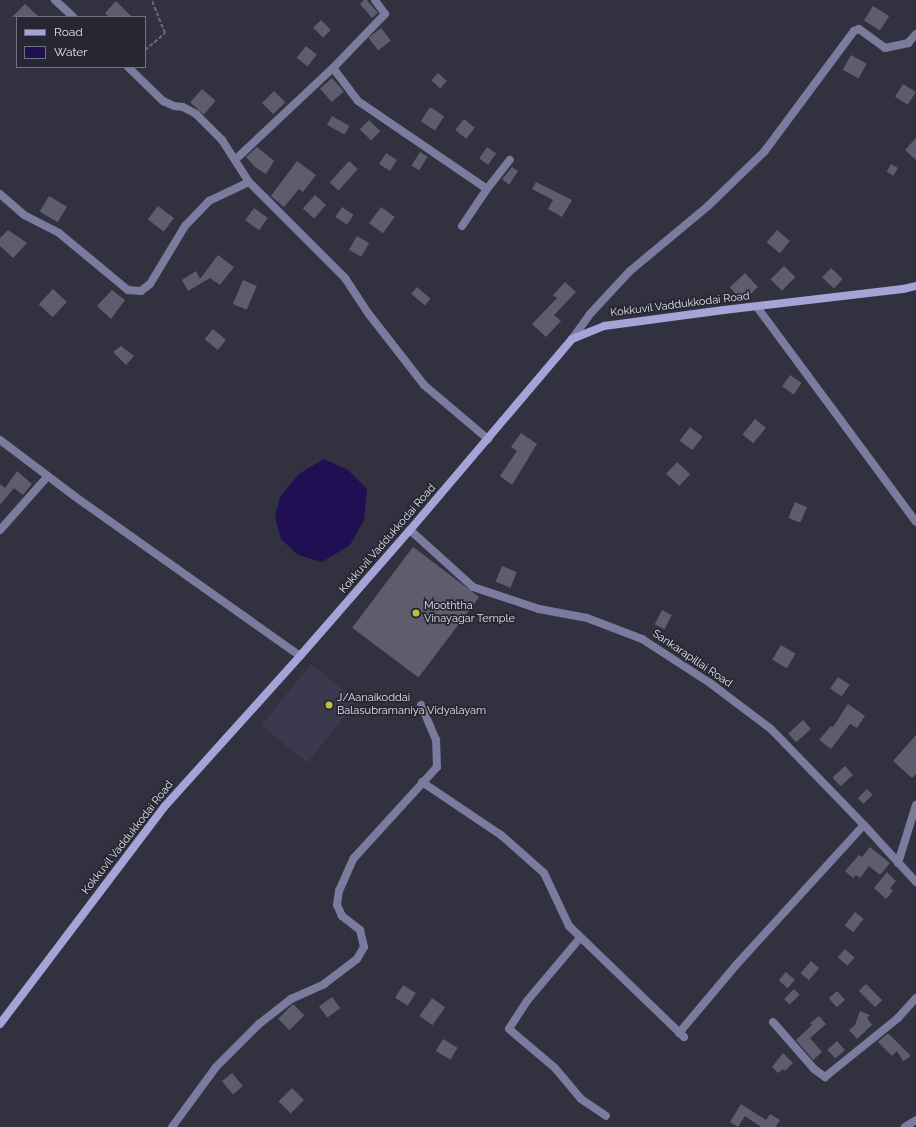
<!DOCTYPE html>
<style>
body{margin:0}
#map{position:relative;width:916px;height:1127px;overflow:hidden;background:#31313f;font-family:Raleway,sans-serif}
div>[style]{position:absolute}
[style*='--x']{left:calc(var(--x)*1px);top:calc(var(--y)*1px);width:calc(var(--w)*1px);rotate:calc(var(--a)*1deg)}
.built>*{inset:0;background:#3a394e;transform-origin:0 0}
.water>*{inset:0;background:#210f54}
.building>*{inset:0;background:#5d5d6d;transform-origin:0 0}
.path>*{height:2px;margin-top:-1px;transform-origin:0;background:repeating-linear-gradient(90deg,#6b6b78 0 4px,transparent 0 6px)}
.minor>*{height:8px;margin:-4px;padding:0 4px;transform-origin:4px;border-radius:4px;background:#7c7a9d}
.secondary>*{height:8px;margin:-4px;padding:0 4px;transform-origin:4px;border-radius:4px;background:#a6a3d9}
.dots>*{width:11px;height:11px;translate:-50% -50%;box-sizing:border-box;border:2px solid #272734;border-radius:50%}
span{translate:-50% -50%;white-space:nowrap;text-align:center;line-height:1.15;-webkit-text-stroke:3.5px #272734;paint-order:stroke}
.street-label{font-size:11px;color:#e1e1ea}
.poi-label{font-size:11px;color:#e1e1ea}
.left{translate:0 -50%;text-align:left}
.legend{position:absolute;left:16px;top:16px;width:130px;height:52px;box-sizing:border-box;background:#272734;border:1px solid #71717d;margin:0;padding:5px 7px;list-style:none;font-size:12px;color:#e1e1ea}
.legend li{display:flex;align-items:center;gap:8px;height:20px}
.legend b{width:20px;border:1px solid #71717d}
</style>
<div id="map">
<div class="built">
<div style="left:311px;top:664px;width:59px;height:79px;rotate:39deg"></div>
</div>
<div class="water">
<div style="clip-path:polygon(324px 459px,348px 470px,367px 489px,364px 520px,350px 545px,322px 562px,298px 555px,281px 539px,275px 517px,280px 497px,299px 474px)"></div>
</div>
<div class="building">
<div style="clip-path:polygon(364px 0,367px 0,378px 13px,372px 18px,360px 4px)"></div>
<div style="clip-path:polygon(116px 1px,132px 17px,109px 17px,105px 13px)"></div>
<div style="clip-path:polygon(25px 4px,39px 17px,12px 17px)"></div>
<div style="left:873px;top:6px;width:19px;height:17px;rotate:32deg"></div>
<div style="left:321px;top:20px;width:14px;height:11px;rotate:45deg"></div>
<div style="left:381px;top:28px;width:16px;height:16px;rotate:52deg"></div>
<div style="left:306px;top:46px;width:14px;height:15px;rotate:39deg"></div>
<div style="left:851px;top:55px;width:18px;height:17px;rotate:29deg"></div>
<div style="left:438px;top:73px;width:12px;height:10px;rotate:42deg"></div>
<div style="left:332px;top:78px;width:18px;height:16px;rotate:49deg"></div>
<div style="left:903px;top:84px;width:15px;height:15px;rotate:32deg"></div>
<div style="left:202px;top:89px;width:18px;height:18px;rotate:41deg"></div>
<div style="left:274px;top:91px;width:16px;height:17px;rotate:45deg"></div>
<div style="left:430px;top:107px;width:17px;height:17px;rotate:33deg"></div>
<div style="left:332px;top:116px;width:20px;height:10px;rotate:30deg"></div>
<div style="left:464px;top:119px;width:14px;height:14px;rotate:39deg"></div>
<div style="left:369px;top:120px;width:16px;height:13px;rotate:45deg"></div>
<div style="clip-path:polygon(916px 138px,916px 160px,905px 150px)"></div>
<div style="clip-path:polygon(257px 147px,274px 161px,266px 174px,255px 167px,246px 157px)"></div>
<div style="left:487px;top:147px;width:11px;height:14px;rotate:34deg"></div>
<div style="left:420px;top:152px;width:9px;height:16px;rotate:32deg"></div>
<div style="left:386px;top:153px;width:13px;height:13px;rotate:32deg"></div>
<div style="clip-path:polygon(297px 161px,316px 175px,303px 192px,299px 189px,284px 207px,271px 196px)"></div>
<div style="left:349px;top:161px;width:12px;height:29px;rotate:42deg"></div>
<div style="left:891px;top:164px;width:8px;height:9px;rotate:30deg"></div>
<div style="clip-path:polygon(512px 167px,518px 171px,509px 185px,502px 179px)"></div>
<div style="clip-path:polygon(536px 182px,572px 200px,562px 217px,548px 209px,553px 200px,532px 189px)"></div>
<div style="left:315px;top:195px;width:15px;height:18px;rotate:42deg"></div>
<div style="left:49px;top:196px;width:21px;height:18px;rotate:31deg"></div>
<div style="left:158px;top:206px;width:20px;height:17px;rotate:37deg"></div>
<div style="left:342px;top:207px;width:14px;height:12px;rotate:34deg"></div>
<div style="left:381px;top:207px;width:17px;height:20px;rotate:36deg"></div>
<div style="left:254px;top:208px;width:17px;height:15px;rotate:36deg"></div>
<div style="clip-path:polygon(8px 230px,27px 243px,13px 258px,0 246px,0 238px)"></div>
<div style="left:777px;top:230px;width:17px;height:16px;rotate:40deg"></div>
<div style="left:357px;top:236px;width:14px;height:16px;rotate:30deg"></div>
<div style="clip-path:polygon(218px 255px,234px 267px,220px 285px,210px 278px,188px 291px,182px 280px,196px 271px,200px 279px)"></div>
<div style="left:784px;top:266px;width:16px;height:19px;rotate:45deg"></div>
<div style="left:831px;top:268px;width:16px;height:13px;rotate:43deg"></div>
<div style="left:745px;top:273px;width:19px;height:21px;rotate:47deg"></div>
<div style="left:243px;top:280px;width:15px;height:26px;rotate:23deg"></div>
<div style="clip-path:polygon(565px 282px,576px 292px,554px 315px,561px 321px,546px 337px,532px 324px,557px 298px,553px 295px)"></div>
<div style="left:417px;top:287px;width:18px;height:9px;rotate:41deg"></div>
<div style="left:53px;top:289px;width:19px;height:21px;rotate:43deg"></div>
<div style="clip-path:polygon(112px 290px,125px 300px,111px 319px,97px 306px)"></div>
<div style="left:213px;top:329px;width:17px;height:13px;rotate:40deg"></div>
<div style="clip-path:polygon(121px 346px,134px 356px,126px 365px,113px 352px)"></div>
<div style="left:790px;top:375px;width:14px;height:14px;rotate:34deg"></div>
<div style="left:755px;top:419px;width:14px;height:20px;rotate:39deg"></div>
<div style="left:690px;top:427px;width:16px;height:17px;rotate:38deg"></div>
<div style="clip-path:polygon(521px 433px,537px 444px,512px 485px,500px 476px,517px 451px,511px 447px)"></div>
<div style="left:677px;top:462px;width:18px;height:16px;rotate:43deg"></div>
<div style="clip-path:polygon(17px 471px,32px 484px,23px 495px,14px 488px,0 505px,0 484px,5px 488px)"></div>
<div style="left:795px;top:502px;width:13px;height:17px;rotate:23deg"></div>
<div style="left:413px;top:547px;width:83px;height:101px;rotate:37deg"></div>
<div style="left:502px;top:566px;width:16px;height:17px;rotate:22deg"></div>
<div style="left:662px;top:610px;width:11px;height:16px;rotate:27deg"></div>
<div style="left:781px;top:645px;width:17px;height:17px;rotate:31deg"></div>
<div style="left:838px;top:677px;width:14px;height:14px;rotate:34deg"></div>
<div style="clip-path:polygon(848px 704px,865px 716px,857px 728px,850px 724px,831px 749px,819px 740px,831px 726px,833px 727px)"></div>
<div style="left:803px;top:720px;width:12px;height:20px;rotate:48deg"></div>
<div style="clip-path:polygon(916px 735px,916px 774px,912px 778px,893px 761px)"></div>
<div style="left:845px;top:766px;width:12px;height:17px;rotate:48deg"></div>
<div style="left:867px;top:789px;width:8px;height:13px;rotate:45deg"></div>
<div style="clip-path:polygon(870px 847px,890px 863px,880px 875px,869px 866px,860px 878px,856px 875px,853px 878px,845px 871px,859px 855px,862px 857px)"></div>
<div style="clip-path:polygon(887px 872px,896px 881px,890px 888px,893px 891px,886px 899px,874px 888px)"></div>
<div style="left:855px;top:912px;width:11px;height:17px;rotate:38deg"></div>
<div style="left:845px;top:949px;width:13px;height:11px;rotate:42deg"></div>
<div style="left:811px;top:961px;width:11px;height:16px;rotate:41deg"></div>
<div style="left:786px;top:972px;width:12px;height:11px;rotate:42deg"></div>
<div style="left:866px;top:984px;width:23px;height:10px;rotate:45deg"></div>
<div style="left:403px;top:985px;width:15px;height:15px;rotate:32deg"></div>
<div style="left:794px;top:989px;width:8px;height:14px;rotate:45deg"></div>
<div style="left:837px;top:991px;width:12px;height:11px;rotate:48deg"></div>
<div style="left:332px;top:997px;width:14px;height:16px;rotate:54deg"></div>
<div style="left:432px;top:998px;width:16px;height:22px;rotate:35deg"></div>
<div style="left:293px;top:1004px;width:16px;height:21px;rotate:45deg"></div>
<div style="clip-path:polygon(860px 1011px,870px 1015px,867px 1018px,872px 1025px,857px 1039px,849px 1030px,855px 1025px)"></div>
<div style="clip-path:polygon(819px 1016px,826px 1024px,810px 1038px,822px 1052px,813px 1060px,796px 1040px,812px 1025px,810px 1023px)"></div>
<div style="clip-path:polygon(887px 1034px,889px 1034px,911px 1056px,903px 1061px,897px 1051px,892px 1056px,878px 1042px)"></div>
<div style="left:443px;top:1039px;width:17px;height:14px;rotate:31deg"></div>
<div style="left:837px;top:1041px;width:12px;height:13px;rotate:48deg"></div>
<div style="clip-path:polygon(783px 1053px,793px 1063px,785px 1071px,783px 1069px,778px 1073px,772px 1067px)"></div>
<div style="left:232px;top:1073px;width:17px;height:13px;rotate:50deg"></div>
<div style="left:292px;top:1088px;width:17px;height:19px;rotate:45deg"></div>
<div style="clip-path:polygon(741px 1104px,766px 1120px,770px 1114px,780px 1120px,776px 1126px,777px 1127px,761px 1127px,745px 1116px,738px 1127px,730px 1122px)"></div>
</div>
<div class="path">
<div style="--x:145;--y:50;--w:26;--a:-40"></div>
<div style="--x:165;--y:33;--w:35;--a:-112"></div>
</div>
<div class="minor">
<div style="--x:55;--y:0;--w:25;--a:43"></div>
<div style="--x:128;--y:67;--w:49;--a:44.2"></div>
<div style="--x:163;--y:101;--w:12;--a:24"></div>
<div style="--x:174;--y:106;--w:9;--a:6"></div>
<div style="--x:183;--y:107;--w:15;--a:28"></div>
<div style="--x:196;--y:114;--w:37;--a:45"></div>
<div style="--x:222;--y:140;--w:50;--a:57.3"></div>
<div style="--x:249;--y:182;--w:136;--a:45"></div>
<div style="--x:345;--y:278;--w:42;--a:56.7"></div>
<div style="--x:368;--y:313;--w:91;--a:52.1"></div>
<div style="--x:424;--y:385;--w:84;--a:40.2"></div>
<div style="--x:333;--y:68;--w:41;--a:52.9"></div>
<div style="--x:358;--y:101;--w:156;--a:34.3"></div>
<div style="--x:236;--y:159;--w:133;--a:-43.2"></div>
<div style="--x:333;--y:68;--w:75;--a:-46.1"></div>
<div style="--x:385;--y:14;--w:17;--a:-126"></div>
<div style="--x:0;--y:194;--w:32;--a:41"></div>
<div style="--x:24;--y:215;--w:39;--a:27"></div>
<div style="--x:59;--y:233;--w:89;--a:39.6"></div>
<div style="--x:128;--y:290;--w:13;--a:4"></div>
<div style="--x:141;--y:291;--w:11;--a:-38"></div>
<div style="--x:150;--y:284;--w:68;--a:-58.9"></div>
<div style="--x:185;--y:226;--w:35;--a:-46"></div>
<div style="--x:209;--y:201;--w:44;--a:-25.4"></div>
<div style="--x:462;--y:226;--w:45;--a:-56"></div>
<div style="--x:487;--y:189;--w:37;--a:-52"></div>
<div style="--x:757;--y:307;--w:267;--a:53.5"></div>
<div style="--x:572;--y:339;--w:31;--a:-54"></div>
<div style="--x:590;--y:314;--w:59;--a:-47.1"></div>
<div style="--x:630;--y:271;--w:102;--a:-39.8"></div>
<div style="--x:708;--y:206;--w:78;--a:-44"></div>
<div style="--x:764;--y:152;--w:151;--a:-53.4"></div>
<div style="--x:854;--y:31;--w:5;--a:-22"></div>
<div style="--x:859;--y:29;--w:32;--a:36"></div>
<div style="--x:885;--y:48;--w:24;--a:-12"></div>
<div style="--x:908;--y:43;--w:12;--a:-48"></div>
<div style="--x:0;--y:440;--w:96;--a:37"></div>
<div style="--x:77;--y:498;--w:273;--a:35.3"></div>
<div style="--x:0;--y:530;--w:72;--a:-48.4"></div>
<div style="--x:410;--y:530;--w:85;--a:42.1"></div>
<div style="--x:473;--y:587;--w:70;--a:18.4"></div>
<div style="--x:539;--y:609;--w:49;--a:10.6"></div>
<div style="--x:587;--y:618;--w:59;--a:20.9"></div>
<div style="--x:642;--y:639;--w:81;--a:32.9"></div>
<div style="--x:710;--y:683;--w:76;--a:37"></div>
<div style="--x:771;--y:729;--w:134;--a:45.9"></div>
<div style="--x:864;--y:825;--w:77;--a:47.6"></div>
<div style="--x:422;--y:782;--w:95;--a:33.9"></div>
<div style="--x:501;--y:835;--w:57;--a:41.5"></div>
<div style="--x:544;--y:873;--w:59;--a:64.7"></div>
<div style="--x:569;--y:926;--w:160;--a:44"></div>
<div style="--x:898;--y:863;--w:61;--a:-72.8"></div>
<div style="--x:580;--y:938;--w:82;--a:130.1"></div>
<div style="--x:527;--y:1001;--w:33;--a:123"></div>
<div style="--x:509;--y:1029;--w:60;--a:40.3"></div>
<div style="--x:555;--y:1068;--w:40;--a:50"></div>
<div style="--x:581;--y:1099;--w:30;--a:34"></div>
<div style="--x:773;--y:1022;--w:62;--a:48.9"></div>
<div style="--x:814;--y:1069;--w:14;--a:36"></div>
<div style="--x:825;--y:1077;--w:94;--a:-38.9"></div>
<div style="--x:898;--y:1018;--w:27;--a:-48"></div>
<div style="--x:679;--y:1033;--w:90;--a:-50"></div>
<div style="--x:737;--y:964;--w:188;--a:-47.6"></div>
<div style="--x:172;--y:1127;--w:74;--a:-53.7"></div>
<div style="--x:216;--y:1067;--w:61;--a:-45"></div>
<div style="--x:259;--y:1024;--w:41;--a:-38"></div>
<div style="--x:291;--y:999;--w:36;--a:-24"></div>
<div style="--x:324;--y:984;--w:41;--a:-37.1"></div>
<div style="--x:357;--y:959;--w:14;--a:-60"></div>
<div style="--x:364;--y:947;--w:17;--a:-103"></div>
<div style="--x:360;--y:930;--w:23;--a:-142"></div>
<div style="--x:342;--y:916;--w:12;--a:-114"></div>
<div style="--x:337;--y:905;--w:14;--a:-82"></div>
<div style="--x:339;--y:891;--w:36;--a:-66"></div>
<div style="--x:354;--y:858;--w:123;--a:-47.6"></div>
<div style="--x:437;--y:767;--w:27;--a:-92"></div>
<div style="--x:436;--y:740;--w:38;--a:-113"></div>
<div style="--x:905;--y:1127;--w:13;--a:-32"></div>
</div>
<div class="secondary">
<div style="--x:0;--y:1024;--w:273;--a:-52.9"></div>
<div style="--x:165;--y:806;--w:202;--a:-48"></div>
<div style="--x:300;--y:656;--w:167;--a:-48.9"></div>
<div style="--x:410;--y:530;--w:250;--a:-49.7"></div>
<div style="--x:572;--y:339;--w:35;--a:-22"></div>
<div style="--x:604;--y:326;--w:121;--a:-7.6"></div>
<div style="--x:724;--y:310;--w:180;--a:-6.7"></div>
<div style="--x:903;--y:289;--w:13;--a:-13"></div>
</div>
<div class="dots">
<div style="left:416px;top:613px;background:#c3bd3f"></div>
<div style="left:329px;top:705px;background:#c3bd3f"></div>
</div>
<div class="street-label">
<span style="left:680px;top:305px;rotate:-7deg">Kokkuvil Vaddukkodai Road</span>
<span style="left:388px;top:539px;rotate:-49deg">Kokkuvil Vaddukkodai Road</span>
<span style="left:692px;top:659px;rotate:34deg">Sankarapillai Road</span>
<span style="left:128px;top:838px;rotate:-52deg">Kokkuvil Vaddukkodai Road</span>
</div>
<div class="poi-label">
<span class="left" style="left:424px;top:613px">Mooththa<br>Vinayagar Temple</span>
<span class="left" style="left:337px;top:705px">J/Aanaikoddai<br>Balasubramaniya Vidyalayam</span>
</div>
<ul class="legend">
<li><b style="height:5px;background:#a6a3d9"></b>Road</li>
<li><b style="height:11px;background:#210f54"></b>Water</li>
</ul>
</div>
